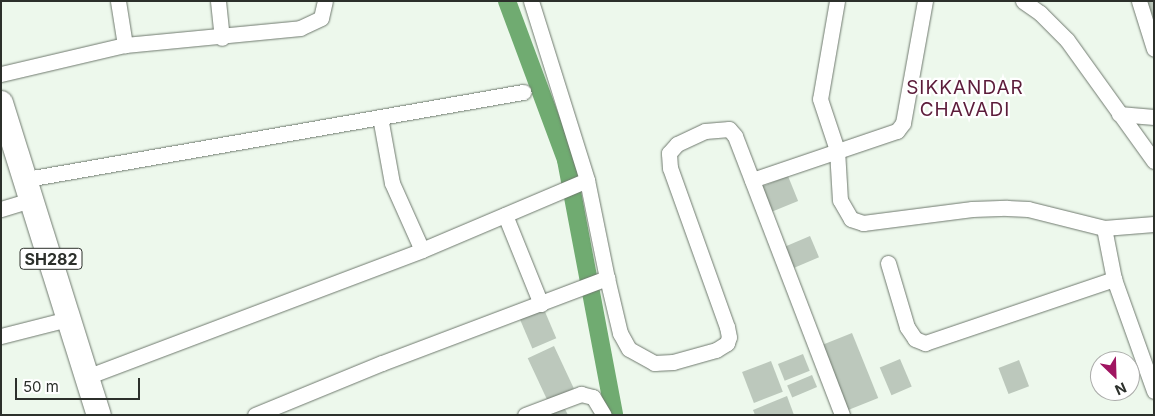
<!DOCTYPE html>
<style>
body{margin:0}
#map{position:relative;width:1155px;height:416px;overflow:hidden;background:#edf8ec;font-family:Inter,sans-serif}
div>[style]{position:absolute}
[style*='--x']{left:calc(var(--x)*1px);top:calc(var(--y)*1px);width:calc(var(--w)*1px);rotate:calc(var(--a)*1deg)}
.canal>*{height:18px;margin:-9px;padding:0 9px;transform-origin:9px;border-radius:9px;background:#70ab71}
.building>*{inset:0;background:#bcc8bc;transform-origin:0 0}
.roads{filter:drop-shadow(0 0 1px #6f796e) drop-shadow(0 0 1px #6f796e)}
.street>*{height:15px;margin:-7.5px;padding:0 7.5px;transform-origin:7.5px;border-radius:7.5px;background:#fff}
.primary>*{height:24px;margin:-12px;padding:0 12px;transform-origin:12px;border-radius:12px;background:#fff}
span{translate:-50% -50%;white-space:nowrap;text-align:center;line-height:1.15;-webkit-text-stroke:4.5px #fff;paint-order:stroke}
.shield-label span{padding:1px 4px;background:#fff;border:1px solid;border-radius:4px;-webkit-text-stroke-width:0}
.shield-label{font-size:16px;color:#2c302b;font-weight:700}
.neighbourhood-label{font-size:19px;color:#5c1c3a;letter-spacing:1px}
.frame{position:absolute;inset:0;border:2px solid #2c302b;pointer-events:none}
.north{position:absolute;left:1090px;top:351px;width:50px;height:50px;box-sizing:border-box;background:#fff;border:1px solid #abacaa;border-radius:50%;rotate:156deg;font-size:14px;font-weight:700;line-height:20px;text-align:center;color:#2c302b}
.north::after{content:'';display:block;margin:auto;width:18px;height:22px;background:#a01561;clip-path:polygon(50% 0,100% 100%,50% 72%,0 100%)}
.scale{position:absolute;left:15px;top:378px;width:125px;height:22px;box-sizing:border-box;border:2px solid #2c302b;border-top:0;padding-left:6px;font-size:15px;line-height:18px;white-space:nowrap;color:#2c302b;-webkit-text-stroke:4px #fff;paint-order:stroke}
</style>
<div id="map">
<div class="canal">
<div style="--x:507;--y:1;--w:170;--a:69.6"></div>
<div style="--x:566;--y:160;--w:259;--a:79.3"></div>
</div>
<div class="building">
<div style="clip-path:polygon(1146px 1px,1154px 1px,1154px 19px)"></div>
<div style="left:788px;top:176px;width:27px;height:31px;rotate:68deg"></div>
<div style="left:810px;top:236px;width:23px;height:30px;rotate:67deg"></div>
<div style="left:543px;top:307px;width:34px;height:26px;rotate:67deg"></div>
<div style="left:852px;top:333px;width:70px;height:33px;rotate:68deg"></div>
<div style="left:554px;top:346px;width:47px;height:29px;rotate:65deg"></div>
<div style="left:803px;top:354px;width:18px;height:27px;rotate:68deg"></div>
<div style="left:900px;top:359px;width:30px;height:22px;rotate:67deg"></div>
<div style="left:1019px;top:360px;width:28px;height:22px;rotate:69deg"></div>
<div style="left:771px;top:361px;width:33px;height:31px;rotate:69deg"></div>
<div style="left:812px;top:375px;width:13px;height:27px;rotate:67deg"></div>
<div style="clip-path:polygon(787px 396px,794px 415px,755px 415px,753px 410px)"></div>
<div style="clip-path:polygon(564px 407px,568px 415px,547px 415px)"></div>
</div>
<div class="roads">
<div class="street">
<div style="--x:118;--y:1;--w:45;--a:81"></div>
<div style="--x:218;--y:1;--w:37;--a:84"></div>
<div style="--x:531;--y:1;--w:188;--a:72.6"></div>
<div style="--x:587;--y:180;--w:100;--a:78.5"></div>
<div style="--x:607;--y:278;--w:57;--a:76.7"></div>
<div style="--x:620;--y:333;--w:18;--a:61"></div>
<div style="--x:629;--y:349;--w:29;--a:29"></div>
<div style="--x:654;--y:363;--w:19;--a:-3"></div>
<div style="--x:673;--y:362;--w:45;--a:-15.6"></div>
<div style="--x:716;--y:350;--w:13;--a:-32"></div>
<div style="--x:727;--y:343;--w:6;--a:-72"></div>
<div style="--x:729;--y:337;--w:10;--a:-101"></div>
<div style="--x:727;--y:327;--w:169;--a:-109.7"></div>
<div style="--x:670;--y:168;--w:15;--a:-94"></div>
<div style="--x:669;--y:153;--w:12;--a:-48"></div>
<div style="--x:677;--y:144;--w:31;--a:-25"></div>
<div style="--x:705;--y:131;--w:24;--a:-5"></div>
<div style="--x:729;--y:129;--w:9;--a:49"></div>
<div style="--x:735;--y:136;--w:299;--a:69"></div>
<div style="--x:837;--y:1;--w:99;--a:99.8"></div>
<div style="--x:820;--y:99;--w:54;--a:71.6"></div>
<div style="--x:837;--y:150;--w:50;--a:86.6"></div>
<div style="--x:840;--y:200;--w:22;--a:60"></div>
<div style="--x:851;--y:219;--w:13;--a:18"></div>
<div style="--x:863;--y:223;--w:110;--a:-7.3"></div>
<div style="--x:972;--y:209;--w:35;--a:-2"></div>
<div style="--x:1007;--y:208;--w:21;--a:3"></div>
<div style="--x:1028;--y:209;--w:78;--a:14"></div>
<div style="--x:1104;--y:228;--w:50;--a:-4.6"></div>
<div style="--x:1023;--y:1;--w:21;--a:35"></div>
<div style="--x:1040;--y:13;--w:38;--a:45"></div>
<div style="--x:1067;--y:40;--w:149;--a:54.3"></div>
<div style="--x:1139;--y:1;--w:50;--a:72.6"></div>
<div style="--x:1;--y:74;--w:127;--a:-13.2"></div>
<div style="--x:125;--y:45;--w:176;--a:-5.5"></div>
<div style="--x:300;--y:28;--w:23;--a:-25"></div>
<div style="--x:321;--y:18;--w:17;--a:-77"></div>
<div style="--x:1119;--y:114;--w:35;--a:5"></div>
<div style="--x:380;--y:117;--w:67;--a:79.7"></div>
<div style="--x:392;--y:183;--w:73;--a:65.9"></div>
<div style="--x:27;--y:179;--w:504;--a:-9.95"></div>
<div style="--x:752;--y:180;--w:153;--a:-18.7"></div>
<div style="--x:897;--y:131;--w:10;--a:-53"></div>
<div style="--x:903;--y:123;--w:124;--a:-79.8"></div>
<div style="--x:1;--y:209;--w:34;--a:-17"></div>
<div style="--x:505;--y:215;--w:96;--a:68"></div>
<div style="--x:1104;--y:228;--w:52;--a:78.9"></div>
<div style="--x:1114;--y:279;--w:119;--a:70.3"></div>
<div style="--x:888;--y:263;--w:67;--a:73.5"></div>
<div style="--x:907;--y:327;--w:14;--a:56"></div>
<div style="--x:915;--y:339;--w:11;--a:22"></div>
<div style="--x:925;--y:343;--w:200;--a:-18.7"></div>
<div style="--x:1;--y:336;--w:69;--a:-14.2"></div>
<div style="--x:89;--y:376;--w:356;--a:-20.7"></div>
<div style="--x:422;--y:250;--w:179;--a:-23"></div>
<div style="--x:255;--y:415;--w:137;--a:-22.3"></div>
<div style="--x:382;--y:363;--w:241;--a:-20.7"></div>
<div style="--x:525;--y:415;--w:60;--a:-20.6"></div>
<div style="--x:581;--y:394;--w:12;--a:14"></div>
<div style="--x:593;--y:397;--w:21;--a:59"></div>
</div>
<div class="primary">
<div style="--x:1;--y:103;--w:327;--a:72.6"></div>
</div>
</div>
<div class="shield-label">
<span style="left:51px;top:259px">SH282</span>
</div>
<div class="neighbourhood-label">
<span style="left:965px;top:99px">SIKKANDAR<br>CHAVADI</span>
</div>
<div class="frame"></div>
<div class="north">N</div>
<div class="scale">50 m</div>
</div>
